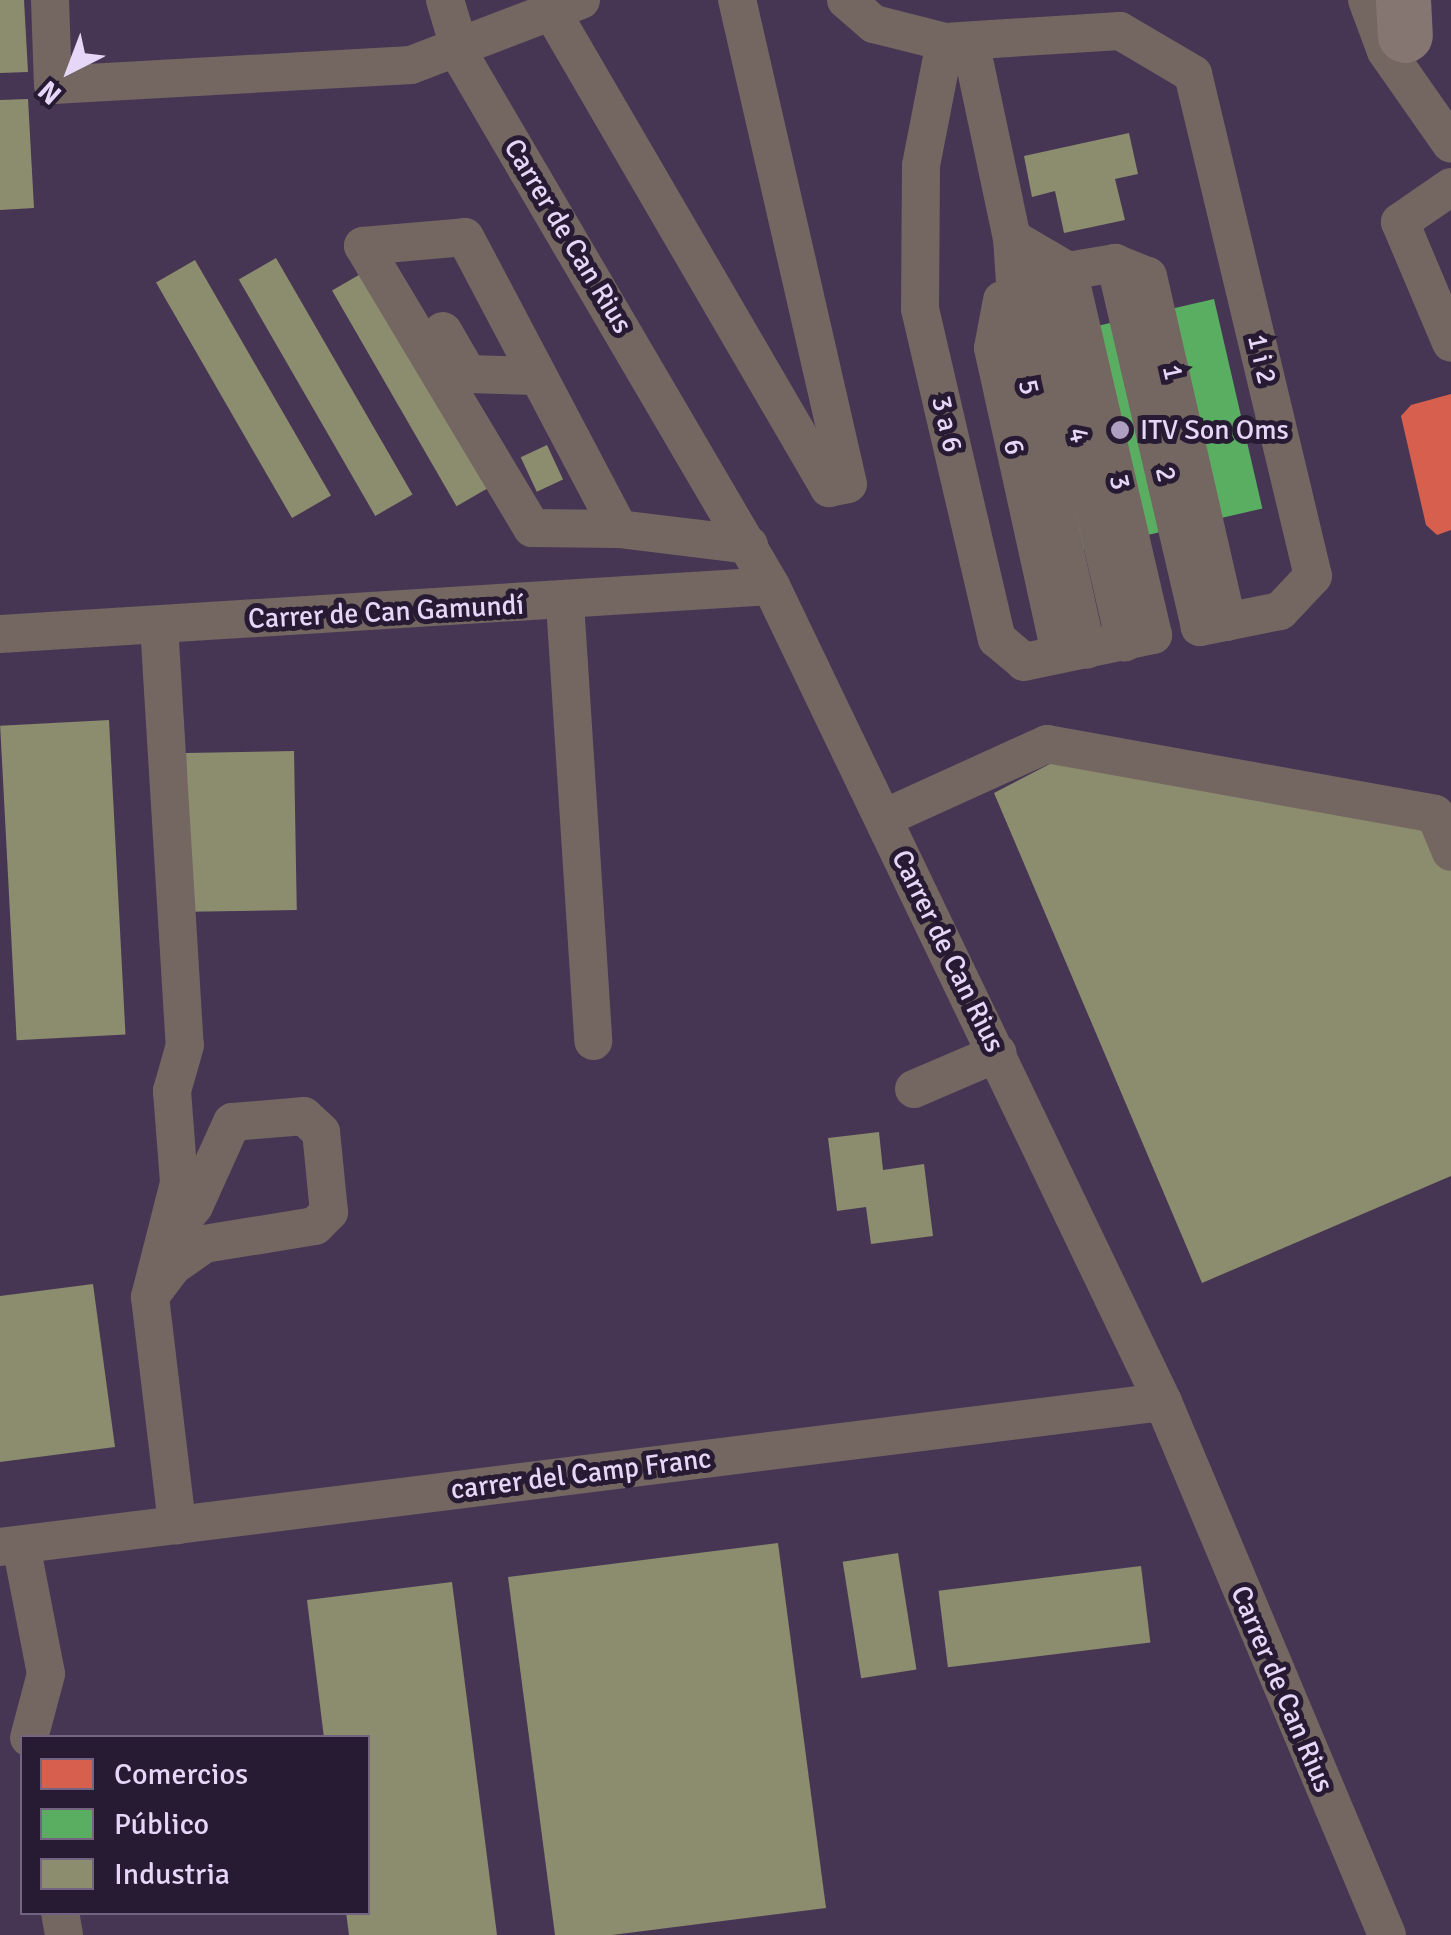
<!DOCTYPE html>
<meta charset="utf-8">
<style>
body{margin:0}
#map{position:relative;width:1451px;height:1935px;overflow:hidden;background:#463654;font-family:Signika,sans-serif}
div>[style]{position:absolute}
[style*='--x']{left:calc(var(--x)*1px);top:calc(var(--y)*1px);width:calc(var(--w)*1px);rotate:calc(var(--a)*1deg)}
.shops>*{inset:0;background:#d6604d}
.public>*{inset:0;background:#5aae61;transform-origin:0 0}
.industry>*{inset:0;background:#8c8c6e;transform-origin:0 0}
.minor>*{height:38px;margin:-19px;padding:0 19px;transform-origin:19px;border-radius:19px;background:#746761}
.highway>*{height:55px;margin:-27.5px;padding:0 27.5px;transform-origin:27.5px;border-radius:27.5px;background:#867672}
.dots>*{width:28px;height:28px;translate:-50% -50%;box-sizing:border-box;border:5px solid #271a33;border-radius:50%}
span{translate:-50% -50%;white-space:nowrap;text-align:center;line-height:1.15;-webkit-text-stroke:10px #271a33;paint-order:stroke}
.street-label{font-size:28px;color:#e6d6f8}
.poi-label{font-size:28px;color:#e6d6f8}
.left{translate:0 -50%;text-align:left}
.legend{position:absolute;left:20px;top:1735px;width:350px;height:180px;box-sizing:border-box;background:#271a33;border:2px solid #736582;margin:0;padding:12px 18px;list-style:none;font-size:30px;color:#e6d6f8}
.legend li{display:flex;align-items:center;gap:20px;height:50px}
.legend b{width:50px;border:2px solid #736582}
.north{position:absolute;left:20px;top:20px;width:100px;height:100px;-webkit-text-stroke:8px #271a33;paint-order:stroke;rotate:222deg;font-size:28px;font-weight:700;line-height:40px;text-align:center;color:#e6d6f8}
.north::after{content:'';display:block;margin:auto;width:35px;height:45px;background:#e6d6f8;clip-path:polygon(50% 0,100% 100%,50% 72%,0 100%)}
</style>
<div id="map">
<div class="shops">
<div style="clip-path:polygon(1451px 394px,1451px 530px,1437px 535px,1426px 525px,1401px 416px,1411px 405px)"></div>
</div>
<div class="public">
<div style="left:1214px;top:299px;width:215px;height:241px;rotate:77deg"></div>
</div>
<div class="industry">
<div style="clip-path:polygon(0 0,24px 0,28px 72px,0 73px)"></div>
<div style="clip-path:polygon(28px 99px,34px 208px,0 210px,0 100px)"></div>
<div style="clip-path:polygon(1129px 133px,1138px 174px,1115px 179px,1125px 220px,1064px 233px,1055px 191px,1032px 197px,1024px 156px)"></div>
<div style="left:276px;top:258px;width:273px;height:43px;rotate:60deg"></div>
<div style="left:195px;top:260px;width:272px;height:45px;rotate:60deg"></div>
<div style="left:371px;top:268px;width:249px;height:45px;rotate:60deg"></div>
<div style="left:547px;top:445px;width:38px;height:29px;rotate:65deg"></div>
<div style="left:109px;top:720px;width:315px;height:109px;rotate:87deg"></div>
<div style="clip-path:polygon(1092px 742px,1451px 803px,1451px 1176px,1202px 1283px,994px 793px)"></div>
<div style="left:294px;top:751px;width:159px;height:108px;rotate:89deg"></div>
<div style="clip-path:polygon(879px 1132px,883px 1170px,924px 1164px,933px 1236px,871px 1244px,866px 1207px,837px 1211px,828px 1138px)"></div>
<div style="clip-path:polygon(93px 1284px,115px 1447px,0 1462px,0 1296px)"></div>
<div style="clip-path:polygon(778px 1543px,826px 1908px,612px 1935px,555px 1935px,508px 1577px)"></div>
<div style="left:898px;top:1553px;width:118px;height:56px;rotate:81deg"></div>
<div style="left:1141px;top:1566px;width:77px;height:204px;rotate:83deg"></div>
<div style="clip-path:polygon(452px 1582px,497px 1935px,349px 1935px,346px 1912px,368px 1912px,368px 1738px,324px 1738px,307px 1600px)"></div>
</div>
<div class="minor">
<div style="--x:50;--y:0;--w:85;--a:88"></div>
<div style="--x:53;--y:85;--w:359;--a:-3.2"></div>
<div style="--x:411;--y:65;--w:182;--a:-20.9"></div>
<div style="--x:445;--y:0;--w:63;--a:73.3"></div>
<div style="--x:463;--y:60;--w:610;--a:59.65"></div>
<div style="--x:771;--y:586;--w:905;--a:64.34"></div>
<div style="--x:1163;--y:1402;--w:578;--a:67.2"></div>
<div style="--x:846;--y:0;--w:37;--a:41"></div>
<div style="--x:874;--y:24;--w:73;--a:14.2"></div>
<div style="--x:945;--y:42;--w:175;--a:-3.6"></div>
<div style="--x:1120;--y:31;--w:85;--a:30.5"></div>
<div style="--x:1193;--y:74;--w:516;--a:76.56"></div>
<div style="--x:1313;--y:576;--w:48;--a:133.3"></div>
<div style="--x:1280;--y:611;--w:82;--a:168.7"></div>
<div style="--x:1200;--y:627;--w:374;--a:-103.1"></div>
<div style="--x:1367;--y:0;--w:54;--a:69.6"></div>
<div style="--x:1386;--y:51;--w:113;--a:55"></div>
<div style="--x:552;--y:12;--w:551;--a:59.8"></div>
<div style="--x:829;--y:488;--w:19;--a:-12"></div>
<div style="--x:848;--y:484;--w:497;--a:-102.9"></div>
<div style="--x:970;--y:41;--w:201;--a:78"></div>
<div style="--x:1012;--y:238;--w:104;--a:86.1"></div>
<div style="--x:1019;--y:342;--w:315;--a:77.6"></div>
<div style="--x:945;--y:42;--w:126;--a:101"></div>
<div style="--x:921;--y:166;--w:143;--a:90.4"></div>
<div style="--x:920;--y:309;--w:339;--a:76.9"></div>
<div style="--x:997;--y:639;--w:35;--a:40"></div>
<div style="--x:1024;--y:662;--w:132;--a:-11.8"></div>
<div style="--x:1153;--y:635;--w:374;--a:-103.1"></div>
<div style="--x:1451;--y:187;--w:62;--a:145.5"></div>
<div style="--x:1400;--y:222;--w:131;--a:67.1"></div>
<div style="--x:1012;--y:238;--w:65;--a:30.5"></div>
<div style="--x:1068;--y:271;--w:48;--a:-9.7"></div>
<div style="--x:1115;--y:263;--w:35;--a:22"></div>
<div style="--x:1148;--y:276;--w:355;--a:77.1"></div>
<div style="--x:1017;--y:244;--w:40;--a:53"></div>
<div style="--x:1041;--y:276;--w:376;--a:77.1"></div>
<div style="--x:1002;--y:300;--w:49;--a:100.6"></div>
<div style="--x:993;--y:348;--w:313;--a:77.6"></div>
<div style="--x:443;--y:331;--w:50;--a:59.8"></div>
<div style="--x:468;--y:374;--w:67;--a:1.7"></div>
<div style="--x:619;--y:529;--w:87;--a:-179.3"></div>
<div style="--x:532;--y:528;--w:329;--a:-120.9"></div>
<div style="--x:363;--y:246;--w:102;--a:-5"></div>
<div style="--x:465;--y:237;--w:330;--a:62.2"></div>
<div style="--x:619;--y:529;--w:131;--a:7"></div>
<div style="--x:565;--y:603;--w:439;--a:86.3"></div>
<div style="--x:159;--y:625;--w:421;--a:86.5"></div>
<div style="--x:185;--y:1045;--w:48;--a:105.8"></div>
<div style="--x:172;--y:1091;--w:92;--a:85.6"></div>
<div style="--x:179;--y:1183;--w:118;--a:104.3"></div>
<div style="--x:150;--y:1297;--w:230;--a:83.2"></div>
<div style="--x:0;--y:634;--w:772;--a:-3.56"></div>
<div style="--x:884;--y:818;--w:179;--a:-24.4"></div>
<div style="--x:1047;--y:744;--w:394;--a:10.2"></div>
<div style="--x:1435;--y:814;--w:41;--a:67.2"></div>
<div style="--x:914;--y:1089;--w:91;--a:-23.2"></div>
<div style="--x:154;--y:1291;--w:31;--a:-53"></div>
<div style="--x:173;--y:1266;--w:38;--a:-35"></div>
<div style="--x:204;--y:1244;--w:112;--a:-9.2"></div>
<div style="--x:315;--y:1226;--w:20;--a:-45"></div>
<div style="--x:329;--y:1212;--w:80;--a:-95.7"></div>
<div style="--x:321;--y:1132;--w:23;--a:-137"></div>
<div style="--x:304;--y:1116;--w:72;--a:175.2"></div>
<div style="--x:232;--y:1122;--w:92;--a:114.3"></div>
<div style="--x:194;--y:1206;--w:25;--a:130"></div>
<div style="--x:21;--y:1545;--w:131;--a:79"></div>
<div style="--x:46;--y:1674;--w:66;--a:104.9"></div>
<div style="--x:0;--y:1547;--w:1172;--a:-7.11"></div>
<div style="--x:60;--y:1912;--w:23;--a:80"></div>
</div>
<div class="highway">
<div style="--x:1403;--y:0;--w:35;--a:87"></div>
</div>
<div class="dots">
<div style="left:1120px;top:430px;background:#ae9ebf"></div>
</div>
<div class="street-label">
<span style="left:568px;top:236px;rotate:59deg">Carrer de Can Rius</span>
<span style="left:1262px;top:359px;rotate:77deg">1 i 2</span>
<span style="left:1173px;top:372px;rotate:77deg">1</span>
<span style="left:1029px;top:387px;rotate:77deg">5</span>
<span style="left:947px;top:424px;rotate:77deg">3 a 6</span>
<span style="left:1079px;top:435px;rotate:77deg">4</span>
<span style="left:1014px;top:447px;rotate:78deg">6</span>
<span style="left:1166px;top:474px;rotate:77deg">2</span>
<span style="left:1120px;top:482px;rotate:77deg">3</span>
<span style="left:386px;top:612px;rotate:-3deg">Carrer de Can Gamundí</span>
<span style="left:948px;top:951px;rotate:64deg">Carrer de Can Rius</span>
<span style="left:581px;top:1474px;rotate:-7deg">carrer del Camp Franc</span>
<span style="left:1282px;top:1689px;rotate:67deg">Carrer de Can Rius</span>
</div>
<div class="poi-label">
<span class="left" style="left:1140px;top:430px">ITV Son Oms</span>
</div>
<ul class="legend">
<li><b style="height:28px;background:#d6604d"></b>Comercios</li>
<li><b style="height:28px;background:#5aae61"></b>Público</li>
<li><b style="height:28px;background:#8c8c6e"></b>Industria</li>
</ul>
<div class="north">N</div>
</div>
